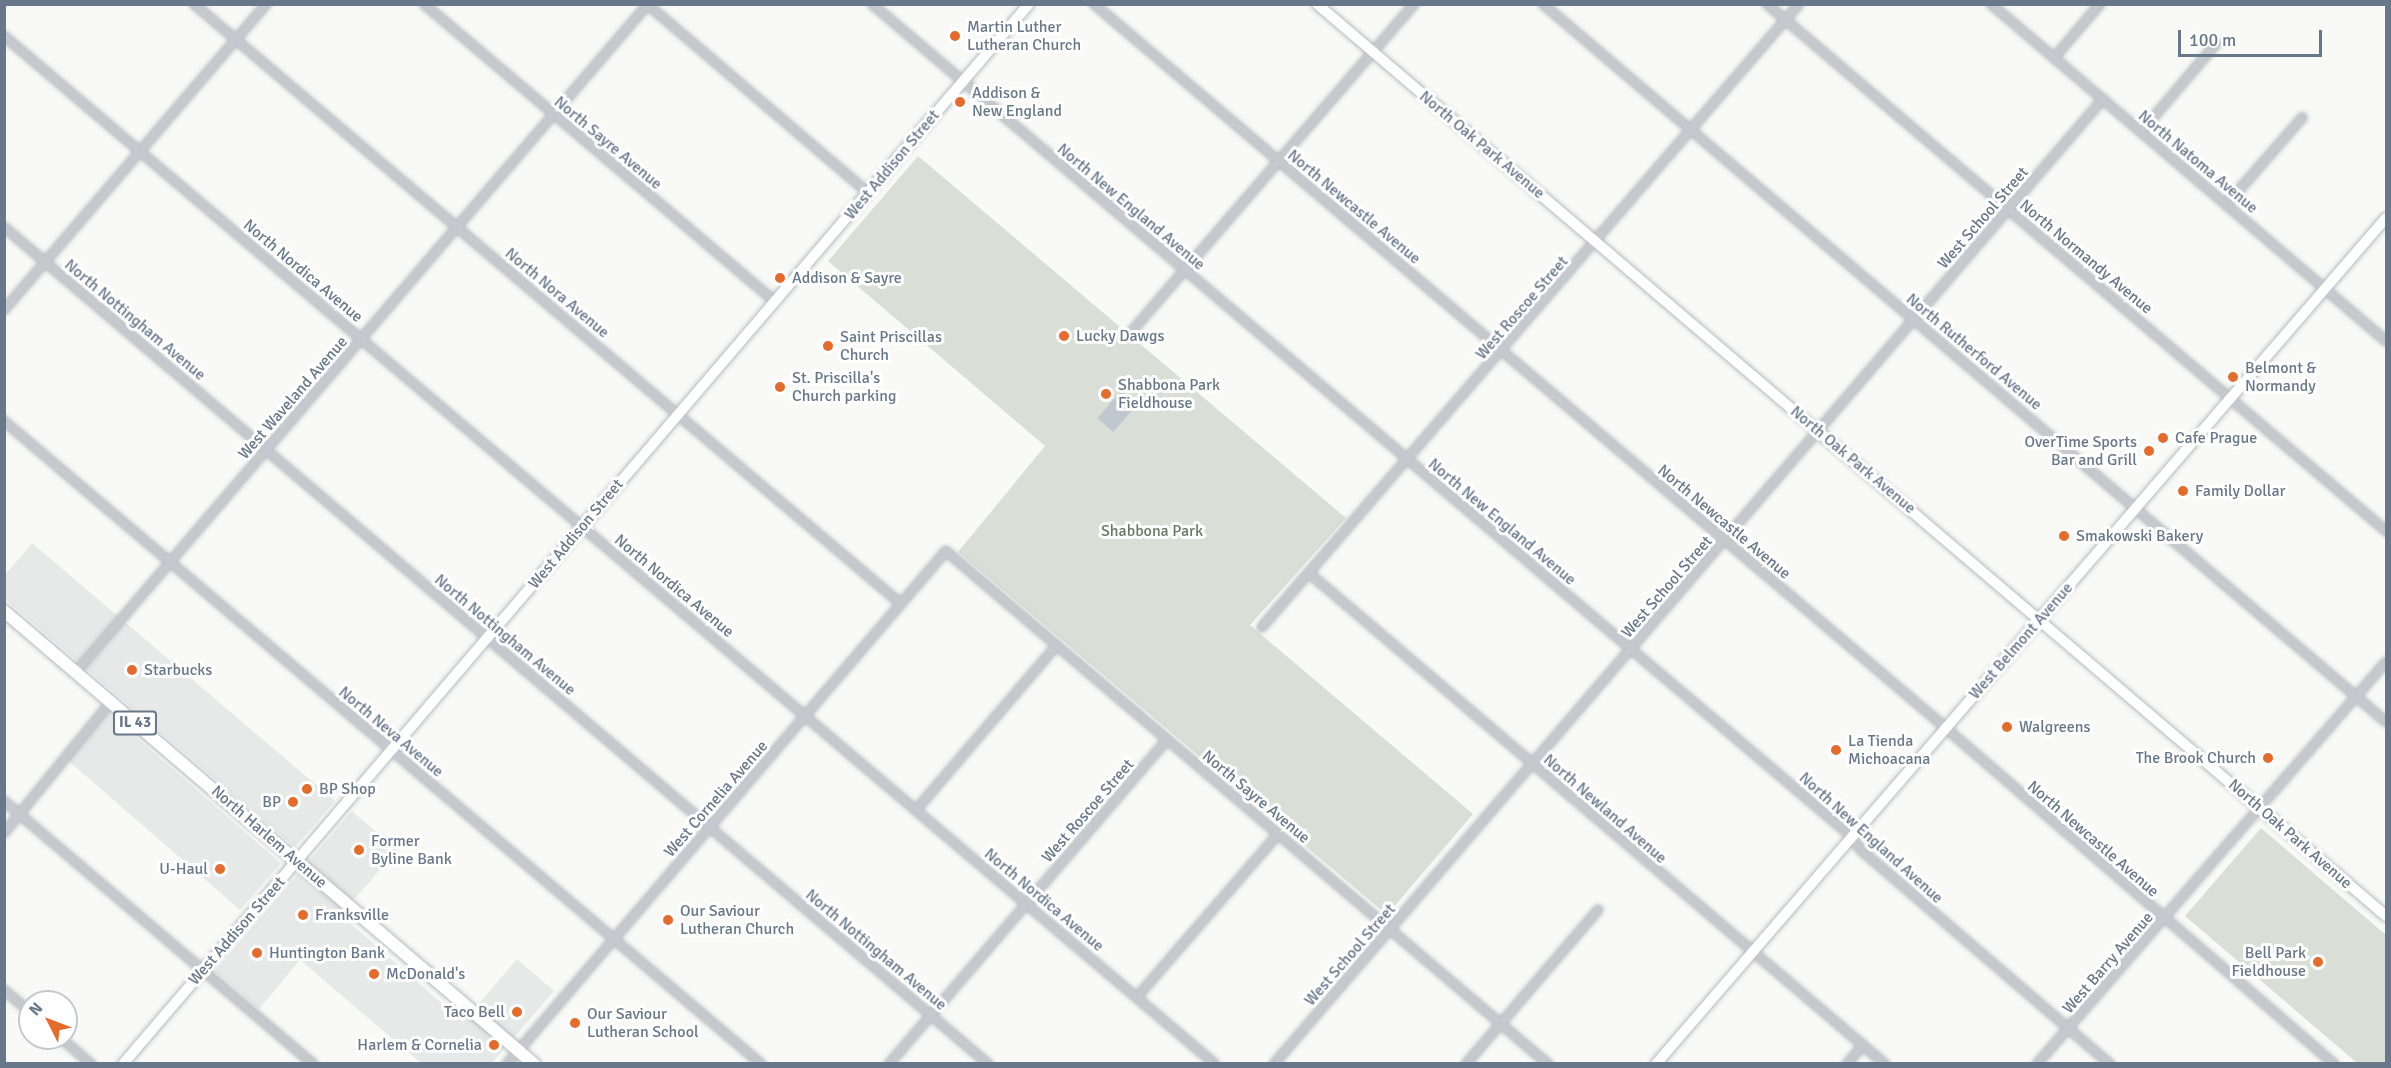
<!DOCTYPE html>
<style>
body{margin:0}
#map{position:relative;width:2391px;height:1068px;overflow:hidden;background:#f9faf7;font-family:Signika,sans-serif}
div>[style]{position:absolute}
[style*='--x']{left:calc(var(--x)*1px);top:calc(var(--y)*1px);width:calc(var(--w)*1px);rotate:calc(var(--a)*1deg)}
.built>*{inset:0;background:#e7e9e8;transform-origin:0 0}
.green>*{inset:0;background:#d9dfd6}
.water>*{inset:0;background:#bfc8ce;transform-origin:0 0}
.roads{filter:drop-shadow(0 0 2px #b7bcc1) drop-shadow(0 0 2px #b7bcc1)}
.street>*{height:8px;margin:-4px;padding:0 4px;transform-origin:4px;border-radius:4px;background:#c5c8cd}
.secondary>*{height:10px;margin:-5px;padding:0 5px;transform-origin:5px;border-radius:5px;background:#fff}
.primary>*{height:12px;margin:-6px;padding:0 6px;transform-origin:6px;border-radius:6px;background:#fff}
.dots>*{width:16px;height:16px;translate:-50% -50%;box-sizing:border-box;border:3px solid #fff;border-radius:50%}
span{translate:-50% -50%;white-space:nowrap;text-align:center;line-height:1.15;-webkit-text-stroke:6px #fff;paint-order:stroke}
.shield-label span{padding:2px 4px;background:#fff;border:2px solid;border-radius:4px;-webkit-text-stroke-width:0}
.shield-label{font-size:15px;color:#687789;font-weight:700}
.poi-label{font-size:16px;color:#687789}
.left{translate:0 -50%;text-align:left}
.right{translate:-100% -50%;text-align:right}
.street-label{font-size:16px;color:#687789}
.park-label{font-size:16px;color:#667a63}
.frame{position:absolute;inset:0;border:6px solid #687789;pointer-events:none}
.north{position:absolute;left:18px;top:990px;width:60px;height:60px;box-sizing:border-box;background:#fff;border:2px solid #c3c9d0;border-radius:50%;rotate:312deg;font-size:16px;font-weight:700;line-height:24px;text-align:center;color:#687789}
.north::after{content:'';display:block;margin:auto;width:21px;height:27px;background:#e56b2c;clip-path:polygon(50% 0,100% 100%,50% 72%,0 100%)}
.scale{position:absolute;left:2178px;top:30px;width:144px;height:27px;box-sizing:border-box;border:3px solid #687789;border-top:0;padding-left:8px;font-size:18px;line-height:21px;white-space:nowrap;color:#687789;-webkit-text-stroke:4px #fff;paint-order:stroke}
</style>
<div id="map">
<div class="built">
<div style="clip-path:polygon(32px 543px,335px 801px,295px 847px,5px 599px,5px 575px)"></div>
<div style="left:108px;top:713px;width:229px;height:62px;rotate:41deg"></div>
<div style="clip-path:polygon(352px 811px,397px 850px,341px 915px,463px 1022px,517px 959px,554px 991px,492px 1063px,421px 1063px,300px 960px,259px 1009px,215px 971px)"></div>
</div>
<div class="green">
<div style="clip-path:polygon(918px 156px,1346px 518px,1250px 625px,1473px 814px,1387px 915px,958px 552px,1045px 446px,828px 261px)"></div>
<div style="clip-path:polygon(2261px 828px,2386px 935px,2386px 1063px,2357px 1063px,2185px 916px)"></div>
</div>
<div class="water">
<div style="left:1121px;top:391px;width:21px;height:36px;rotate:41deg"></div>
</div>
<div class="roads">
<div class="street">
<div style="--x:194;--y:4;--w:927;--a:40.32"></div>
<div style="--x:424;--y:4;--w:460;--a:40.3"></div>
<div style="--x:647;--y:4;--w:291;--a:40.5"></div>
<div style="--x:872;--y:4;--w:1286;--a:40.36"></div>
<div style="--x:1852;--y:837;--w:16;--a:55"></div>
<div style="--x:1861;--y:850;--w:328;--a:40.7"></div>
<div style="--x:1094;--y:4;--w:1101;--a:40.36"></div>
<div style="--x:1933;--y:717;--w:530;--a:40.87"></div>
<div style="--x:1543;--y:4;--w:1107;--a:40.42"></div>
<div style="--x:1767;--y:4;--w:813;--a:40.41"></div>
<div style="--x:1991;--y:4;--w:519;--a:40.47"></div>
<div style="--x:4;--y:36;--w:1588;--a:40.33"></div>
<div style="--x:2054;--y:58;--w:71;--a:-49.6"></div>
<div style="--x:2141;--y:132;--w:116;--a:-49.6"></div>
<div style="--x:2226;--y:205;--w:116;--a:-48.9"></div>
<div style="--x:4;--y:227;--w:1292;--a:40.38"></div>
<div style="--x:4;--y:310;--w:403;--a:-49.4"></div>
<div style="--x:1132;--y:331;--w:432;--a:-49.2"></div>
<div style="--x:4;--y:421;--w:993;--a:40.34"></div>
<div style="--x:1309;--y:573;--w:757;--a:40.45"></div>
<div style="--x:1262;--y:627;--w:822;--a:-49.24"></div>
<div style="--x:76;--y:672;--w:879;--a:-49.43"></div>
<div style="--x:4;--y:801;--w:406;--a:40.4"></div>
<div style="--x:916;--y:810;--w:217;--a:-49.5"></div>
<div style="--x:4;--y:833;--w:169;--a:-50.8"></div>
<div style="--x:4;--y:990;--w:34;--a:40"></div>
<div style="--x:1137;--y:997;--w:216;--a:-49.1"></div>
<div style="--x:61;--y:1038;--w:40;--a:41"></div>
<div style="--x:507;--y:1064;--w:675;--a:-49.44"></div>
<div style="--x:946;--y:551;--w:791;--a:40.44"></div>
<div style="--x:889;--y:1064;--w:427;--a:-49.4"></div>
<div style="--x:1274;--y:1064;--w:1272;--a:-49.34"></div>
<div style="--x:1466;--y:1064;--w:203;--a:-49.4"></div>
<div style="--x:1847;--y:1064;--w:25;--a:-50"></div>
<div style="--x:2037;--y:1064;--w:532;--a:-49.04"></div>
</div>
<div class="secondary">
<div style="--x:1317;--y:4;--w:1405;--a:40.47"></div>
<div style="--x:123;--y:1064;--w:1394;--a:-49.48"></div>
<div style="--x:1656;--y:1064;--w:1117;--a:-49.21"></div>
</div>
<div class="primary">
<div style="--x:4;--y:611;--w:697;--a:40.52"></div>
</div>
</div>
<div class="dots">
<div style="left:955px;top:36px;background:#e56b2c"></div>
<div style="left:960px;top:102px;background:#e56b2c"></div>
<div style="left:780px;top:278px;background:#e56b2c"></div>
<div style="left:1064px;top:336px;background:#e56b2c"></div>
<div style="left:828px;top:346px;background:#e56b2c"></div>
<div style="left:2233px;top:377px;background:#e56b2c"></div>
<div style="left:780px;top:387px;background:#e56b2c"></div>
<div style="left:1106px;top:394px;background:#e56b2c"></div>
<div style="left:2163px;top:438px;background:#e56b2c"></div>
<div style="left:2149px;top:451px;background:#e56b2c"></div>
<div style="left:2183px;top:491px;background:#e56b2c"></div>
<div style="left:2064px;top:536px;background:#e56b2c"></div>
<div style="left:132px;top:670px;background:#e56b2c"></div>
<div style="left:2007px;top:727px;background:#e56b2c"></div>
<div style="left:1836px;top:750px;background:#e56b2c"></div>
<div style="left:2268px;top:758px;background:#e56b2c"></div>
<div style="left:307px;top:789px;background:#e56b2c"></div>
<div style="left:293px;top:802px;background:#e56b2c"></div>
<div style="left:359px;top:850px;background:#e56b2c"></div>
<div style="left:220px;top:869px;background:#e56b2c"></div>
<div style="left:303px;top:915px;background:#e56b2c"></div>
<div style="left:668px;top:920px;background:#e56b2c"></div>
<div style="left:257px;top:953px;background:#e56b2c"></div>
<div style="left:2318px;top:962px;background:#e56b2c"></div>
<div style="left:374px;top:974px;background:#e56b2c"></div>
<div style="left:517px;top:1012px;background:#e56b2c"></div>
<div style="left:575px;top:1023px;background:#e56b2c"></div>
<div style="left:494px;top:1045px;background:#e56b2c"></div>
</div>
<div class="shield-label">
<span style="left:135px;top:723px">IL 43</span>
</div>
<div class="poi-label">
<span class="left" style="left:967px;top:36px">Martin Luther<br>Lutheran Church</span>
<span class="left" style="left:972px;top:102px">Addison &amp;<br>New England</span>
<span class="left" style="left:792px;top:278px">Addison &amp; Sayre</span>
<span class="left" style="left:1076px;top:336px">Lucky Dawgs</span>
<span class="left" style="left:840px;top:346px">Saint Priscillas<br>Church</span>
<span class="left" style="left:2245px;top:377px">Belmont &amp;<br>Normandy</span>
<span class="left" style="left:792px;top:387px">St. Priscilla's<br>Church parking</span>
<span class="left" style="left:1118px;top:394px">Shabbona Park<br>Fieldhouse</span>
<span class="left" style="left:2175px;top:438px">Cafe Prague</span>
<span class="right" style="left:2137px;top:451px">OverTime Sports<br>Bar and Grill</span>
<span class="left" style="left:2195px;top:491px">Family Dollar</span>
<span class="left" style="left:2076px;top:536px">Smakowski Bakery</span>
<span class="left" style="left:144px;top:670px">Starbucks</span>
<span class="left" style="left:2019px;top:727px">Walgreens</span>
<span class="left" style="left:1848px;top:750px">La Tienda<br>Michoacana</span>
<span class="right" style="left:2256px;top:758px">The Brook Church</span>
<span class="left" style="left:319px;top:789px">BP Shop</span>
<span class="right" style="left:281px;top:802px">BP</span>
<span class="left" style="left:371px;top:850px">Former<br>Byline Bank</span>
<span class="right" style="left:208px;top:869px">U-Haul</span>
<span class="left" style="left:680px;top:920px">Our Saviour<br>Lutheran Church</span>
<span class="left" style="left:315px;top:915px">Franksville</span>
<span class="left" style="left:269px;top:953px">Huntington Bank</span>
<span class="right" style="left:2306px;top:962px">Bell Park<br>Fieldhouse</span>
<span class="left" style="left:386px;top:974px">McDonald's</span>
<span class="right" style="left:505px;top:1012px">Taco Bell</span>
<span class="left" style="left:587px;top:1023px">Our Saviour<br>Lutheran School</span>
<span class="right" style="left:482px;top:1045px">Harlem &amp; Cornelia</span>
</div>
<div class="street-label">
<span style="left:608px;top:143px;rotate:40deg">North Sayre Avenue</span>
<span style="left:1482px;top:145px;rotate:40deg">North Oak Park Avenue</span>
<span style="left:2198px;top:162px;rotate:40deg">North Natoma Avenue</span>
<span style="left:892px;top:165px;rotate:-50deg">West Addison Street</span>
<span style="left:1131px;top:207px;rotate:40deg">North New England Avenue</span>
<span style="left:1354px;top:207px;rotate:40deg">North Newcastle Avenue</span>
<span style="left:1983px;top:218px;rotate:-49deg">West School Street</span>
<span style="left:2086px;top:257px;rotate:40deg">North Normandy Avenue</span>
<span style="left:303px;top:271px;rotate:40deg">North Nordica Avenue</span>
<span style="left:557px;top:293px;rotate:40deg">North Nora Avenue</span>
<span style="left:1522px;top:308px;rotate:-49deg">West Roscoe Street</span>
<span style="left:135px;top:320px;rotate:40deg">North Nottingham Avenue</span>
<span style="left:1974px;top:352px;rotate:40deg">North Rutherford Avenue</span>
<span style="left:293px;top:398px;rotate:-49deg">West Waveland Avenue</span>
<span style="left:1853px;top:460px;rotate:40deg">North Oak Park Avenue</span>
<span style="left:1502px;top:522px;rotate:40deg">North New England Avenue</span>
<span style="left:1724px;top:522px;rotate:40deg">North Newcastle Avenue</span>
<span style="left:576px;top:534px;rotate:-50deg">West Addison Street</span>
<span style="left:674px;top:586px;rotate:40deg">North Nordica Avenue</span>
<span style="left:1667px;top:587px;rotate:-49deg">West School Street</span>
<span style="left:505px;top:635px;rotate:40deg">North Nottingham Avenue</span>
<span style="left:2021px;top:641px;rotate:-49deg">West Belmont Avenue</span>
<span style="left:391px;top:732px;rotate:40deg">North Neva Avenue</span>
<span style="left:1256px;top:797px;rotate:40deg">North Sayre Avenue</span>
<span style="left:716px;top:799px;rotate:-49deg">West Cornelia Avenue</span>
<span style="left:1605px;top:809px;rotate:41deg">North Newland Avenue</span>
<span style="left:1088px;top:811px;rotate:-49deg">West Roscoe Street</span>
<span style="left:2290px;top:834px;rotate:41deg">North Oak Park Avenue</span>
<span style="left:269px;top:837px;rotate:41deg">North Harlem Avenue</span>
<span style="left:1871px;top:838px;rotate:42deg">North New England Avenue</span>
<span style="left:2093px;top:839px;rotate:41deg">North Newcastle Avenue</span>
<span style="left:1044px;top:900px;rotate:40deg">North Nordica Avenue</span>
<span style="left:237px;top:931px;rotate:-49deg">West Addison Street</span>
<span style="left:876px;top:950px;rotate:40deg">North Nottingham Avenue</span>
<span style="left:1350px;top:955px;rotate:-49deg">West School Street</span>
<span style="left:2108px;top:963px;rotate:-49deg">West Barry Avenue</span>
</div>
<div class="park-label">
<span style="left:1152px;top:531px">Shabbona Park</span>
</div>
<div class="frame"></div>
<div class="north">N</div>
<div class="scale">100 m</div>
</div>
